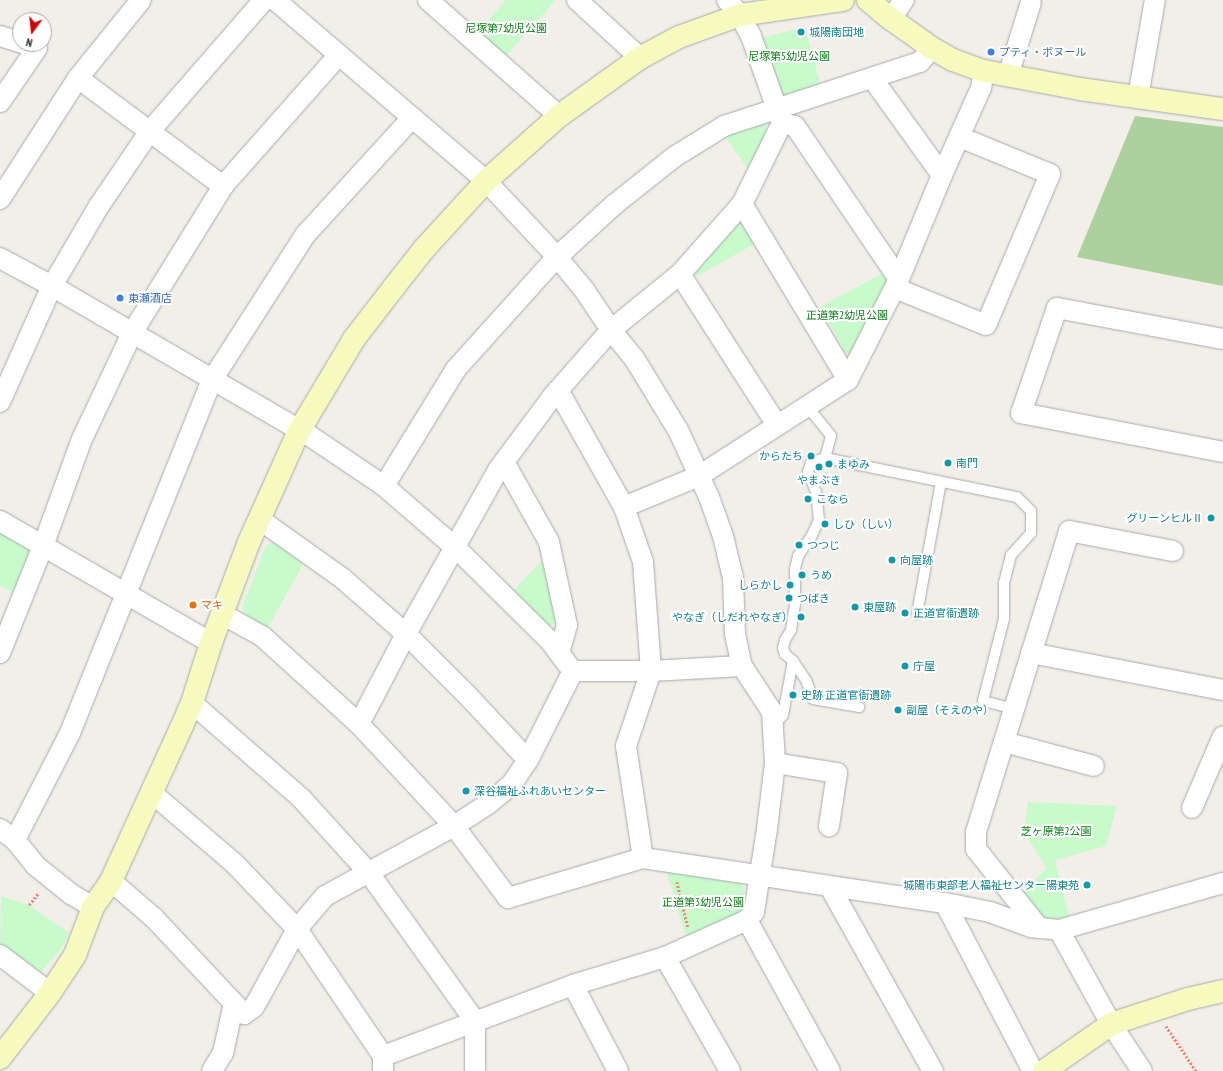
<!DOCTYPE html>
<meta charset="utf-8">
<style>
body{margin:0}
#map{position:relative;width:1223px;height:1071px;overflow:hidden;background:#f2efe9;font-family:"PT Sans Narrow","Noto Sans JP",sans-serif}
div>[style]{position:absolute}
[style*='--x']{left:calc(var(--x)*1px);top:calc(var(--y)*1px);width:calc(var(--w)*1px);rotate:calc(var(--a)*1deg)}
.forest>*{inset:0;background:#add19e}
.park>*{inset:0;background:#c8facc}
.path>*{height:2.5px;margin-top:-1.25px;transform-origin:0;background:repeating-linear-gradient(90deg,#fa8072 0 2px,transparent 0 4px)}
.roads{filter:drop-shadow(0 0 1px #a9a9a9) drop-shadow(0 0 1px #a9a9a9)}
.lane>*{height:10px;margin:-5px;padding:0 5px;transform-origin:5px;border-radius:5px;background:#fff}
.street>*{height:20px;margin:-10px;padding:0 10px;transform-origin:10px;border-radius:10px;background:#fff}
.secondary>*{height:22px;margin:-11px;padding:0 11px;transform-origin:11px;border-radius:11px;background:#f7fabf}
.dots>*{width:11px;height:11px;translate:-50% -50%;box-sizing:border-box;border:2px solid #fff;border-radius:50%}
span{translate:-50% -50%;white-space:nowrap;text-align:center;line-height:1.15;-webkit-text-stroke:4px #fff;paint-order:stroke}
.park-label{font-size:11px;color:#0c8416}
.culture-label{font-size:11px;color:#0d838f}
.left{translate:0 -50%;text-align:left}
.right{translate:-100% -50%;text-align:right}
.shop-label{font-size:11px;color:#366cbe}
.food-label{font-size:11px;color:#c56008}
.north{position:absolute;left:12px;top:12px;width:40px;height:40px;box-sizing:border-box;background:#fff;border:1px solid #a7a7a7;border-radius:50%;rotate:195deg;font-size:11px;font-weight:700;line-height:16px;text-align:center;color:#222}
.north::after{content:'';display:block;margin:auto;width:14px;height:18px;background:#d40000;clip-path:polygon(50% 0,100% 100%,50% 72%,0 100%)}
</style>
<div id="map">
<div class="forest">
<div style="clip-path:polygon(1135px 116px,1223px 127px,1223px 286px,1077px 257px)"></div>
</div>
<div class="park">
<div style="clip-path:polygon(506px 0,556px 0,505px 57px,477px 32px)"></div>
<div style="clip-path:polygon(805px 27px,822px 90px,780px 101px,757px 39px)"></div>
<div style="clip-path:polygon(758px 123px,765px 123px,766px 131px,762px 145px,749px 170px,725px 137px)"></div>
<div style="clip-path:polygon(735px 221px,743px 221px,756px 243px,698px 276px,695px 272px,697px 265px)"></div>
<div style="clip-path:polygon(883px 273px,886px 281px,853px 353px,850px 356px,845px 352px,820px 307px)"></div>
<div style="clip-path:polygon(0 532px,35px 551px,18px 595px,0 586px)"></div>
<div style="clip-path:polygon(279px 541px,305px 561px,267px 629px,248px 618px,242px 608px,266px 545px)"></div>
<div style="clip-path:polygon(547px 555px,556px 621px,549px 627px,513px 591px)"></div>
<div style="clip-path:polygon(1028px 802px,1117px 806px,1106px 846px,1055px 860px,1070px 920px,1043px 922px,1020px 895px,1047px 868px,1024px 833px)"></div>
<div style="clip-path:polygon(666px 870px,741px 880px,746px 901px,740px 915px,686px 937px)"></div>
<div style="clip-path:polygon(1px 896px,29px 905px,69px 933px,59px 952px,37px 976px,0 948px)"></div>
</div>
<div class="path">
<div style="--x:677;--y:882;--w:46;--a:76.3"></div>
<div style="--x:683;--y:903;--w:41;--a:-7"></div>
<div style="--x:29;--y:905;--w:16;--a:-52"></div>
<div style="--x:1166;--y:1026;--w:54;--a:56.3"></div>
</div>
<div class="roads">
<div class="lane">
<div style="--x:807;--y:406;--w:38;--a:51"></div>
<div style="--x:831;--y:436;--w:23;--a:105"></div>
<div style="--x:825;--y:458;--w:196;--a:11.5"></div>
<div style="--x:1017;--y:497;--w:20;--a:45"></div>
<div style="--x:1031;--y:511;--w:22;--a:90"></div>
<div style="--x:1031;--y:533;--w:30;--a:132"></div>
<div style="--x:1011;--y:555;--w:29;--a:104"></div>
<div style="--x:1004;--y:583;--w:36;--a:90"></div>
<div style="--x:1004;--y:619;--w:85;--a:104.4"></div>
<div style="--x:983;--y:701;--w:32;--a:14"></div>
<div style="--x:917;--y:614;--w:134;--a:-79.7"></div>
<div style="--x:793;--y:661;--w:23;--a:56"></div>
<div style="--x:806;--y:680;--w:20;--a:70"></div>
<div style="--x:813;--y:699;--w:47;--a:9.9"></div>
<div style="--x:774;--y:725;--w:13;--a:-48"></div>
<div style="--x:783;--y:715;--w:55;--a:-79.5"></div>
<div style="--x:793;--y:661;--w:11;--a:-139"></div>
<div style="--x:785;--y:654;--w:6;--a:-108"></div>
<div style="--x:783;--y:648;--w:8;--a:-76"></div>
<div style="--x:785;--y:640;--w:12;--a:-59"></div>
<div style="--x:791;--y:630;--w:26;--a:-81"></div>
<div style="--x:795;--y:604;--w:35;--a:-90"></div>
<div style="--x:795;--y:569;--w:13;--a:-77"></div>
<div style="--x:798;--y:556;--w:25;--a:-56"></div>
<div style="--x:812;--y:535;--w:17;--a:-65"></div>
<div style="--x:819;--y:520;--w:28;--a:-96"></div>
<div style="--x:816;--y:492;--w:22;--a:-112"></div>
<div style="--x:808;--y:472;--w:9;--a:-72"></div>
<div style="--x:811;--y:463;--w:15;--a:-20"></div>
</div>
<div class="street">
<div style="--x:275;--y:0;--w:278;--a:40.6"></div>
<div style="--x:486;--y:181;--w:104;--a:46.9"></div>
<div style="--x:557;--y:257;--w:44;--a:50.5"></div>
<div style="--x:585;--y:291;--w:47;--a:56.3"></div>
<div style="--x:611;--y:330;--w:36;--a:51"></div>
<div style="--x:634;--y:358;--w:84;--a:58.6"></div>
<div style="--x:678;--y:430;--w:74;--a:65.2"></div>
<div style="--x:709;--y:497;--w:41;--a:70.3"></div>
<div style="--x:723;--y:536;--w:43;--a:76.6"></div>
<div style="--x:733;--y:578;--w:56;--a:88"></div>
<div style="--x:735;--y:634;--w:33;--a:78"></div>
<div style="--x:742;--y:666;--w:55;--a:56.9"></div>
<div style="--x:772;--y:712;--w:51;--a:86.6"></div>
<div style="--x:775;--y:763;--w:66;--a:96.9"></div>
<div style="--x:767;--y:829;--w:84;--a:98.9"></div>
<div style="--x:754;--y:912;--w:11;--a:131"></div>
<div style="--x:747;--y:920;--w:90;--a:155.7"></div>
<div style="--x:665;--y:957;--w:96;--a:163.1"></div>
<div style="--x:573;--y:985;--w:203;--a:159.5"></div>
<div style="--x:428;--y:0;--w:175;--a:41.5"></div>
<div style="--x:577;--y:0;--w:86;--a:42.6"></div>
<div style="--x:891;--y:19;--w:23;--a:-56"></div>
<div style="--x:0;--y:36;--w:21;--a:17"></div>
<div style="--x:1008;--y:76;--w:77;--a:-72.7"></div>
<div style="--x:78;--y:78;--w:181;--a:36.7"></div>
<div style="--x:872;--y:78;--w:120;--a:54.2"></div>
<div style="--x:1138;--y:97;--w:98;--a:-80.1"></div>
<div style="--x:0;--y:102;--w:65;--a:-55.6"></div>
<div style="--x:37;--y:48;--w:13;--a:-162"></div>
<div style="--x:782;--y:123;--w:13;--a:13"></div>
<div style="--x:795;--y:126;--w:185;--a:55.8"></div>
<div style="--x:0;--y:199;--w:144;--a:-57.2"></div>
<div style="--x:78;--y:78;--w:100;--a:-51.1"></div>
<div style="--x:742;--y:204;--w:205;--a:58.9"></div>
<div style="--x:0;--y:258;--w:59;--a:28.3"></div>
<div style="--x:52;--y:286;--w:298;--a:30.2"></div>
<div style="--x:310;--y:436;--w:89;--a:34"></div>
<div style="--x:384;--y:486;--w:94;--a:40.7"></div>
<div style="--x:455;--y:547;--w:134;--a:44.7"></div>
<div style="--x:550;--y:641;--w:38;--a:53"></div>
<div style="--x:680;--y:274;--w:179;--a:57.3"></div>
<div style="--x:895;--y:288;--w:98;--a:22.1"></div>
<div style="--x:986;--y:325;--w:164;--a:-67"></div>
<div style="--x:1050;--y:174;--w:97;--a:-157.7"></div>
<div style="--x:1223;--y:339;--w:169;--a:-169.4"></div>
<div style="--x:1057;--y:308;--w:111;--a:108.9"></div>
<div style="--x:1021;--y:413;--w:206;--a:10.9"></div>
<div style="--x:558;--y:390;--w:134;--a:60.6"></div>
<div style="--x:624;--y:507;--w:58;--a:70.9"></div>
<div style="--x:643;--y:562;--w:109;--a:85.8"></div>
<div style="--x:651;--y:671;--w:79;--a:108.4"></div>
<div style="--x:626;--y:746;--w:113;--a:81.4"></div>
<div style="--x:0;--y:402;--w:127;--a:-65.9"></div>
<div style="--x:52;--y:286;--w:93;--a:-59.6"></div>
<div style="--x:99;--y:206;--w:91;--a:-55.8"></div>
<div style="--x:150;--y:131;--w:174;--a:-49"></div>
<div style="--x:504;--y:462;--w:92;--a:60.6"></div>
<div style="--x:549;--y:542;--w:85;--a:77.8"></div>
<div style="--x:567;--y:625;--w:29;--a:106"></div>
<div style="--x:384;--y:486;--w:137;--a:-58.4"></div>
<div style="--x:456;--y:369;--w:151;--a:-48"></div>
<div style="--x:557;--y:257;--w:79;--a:-42.4"></div>
<div style="--x:615;--y:204;--w:75;--a:-38.5"></div>
<div style="--x:674;--y:157;--w:59;--a:-31.8"></div>
<div style="--x:724;--y:126;--w:206;--a:-18.1"></div>
<div style="--x:920;--y:62;--w:18;--a:-49"></div>
<div style="--x:624;--y:507;--w:81;--a:-22.5"></div>
<div style="--x:699;--y:476;--w:177;--a:-32.8"></div>
<div style="--x:848;--y:380;--w:113;--a:-63.2"></div>
<div style="--x:899;--y:279;--w:113;--a:-67.5"></div>
<div style="--x:942;--y:175;--w:95;--a:-65.9"></div>
<div style="--x:981;--y:88;--w:17;--a:-80"></div>
<div style="--x:259;--y:519;--w:102;--a:35.4"></div>
<div style="--x:342;--y:578;--w:85;--a:41.2"></div>
<div style="--x:406;--y:634;--w:89;--a:45"></div>
<div style="--x:469;--y:697;--w:86;--a:46.9"></div>
<div style="--x:0;--y:521;--w:244;--a:30"></div>
<div style="--x:222;--y:614;--w:46;--a:28.8"></div>
<div style="--x:262;--y:636;--w:131;--a:42.2"></div>
<div style="--x:359;--y:724;--w:139;--a:47"></div>
<div style="--x:454;--y:826;--w:90;--a:53.1"></div>
<div style="--x:508;--y:898;--w:141;--a:-16.5"></div>
<div style="--x:643;--y:858;--w:305;--a:8.5"></div>
<div style="--x:945;--y:903;--w:46;--a:11.3"></div>
<div style="--x:990;--y:912;--w:44;--a:20.1"></div>
<div style="--x:1031;--y:927;--w:28;--a:6"></div>
<div style="--x:1059;--y:930;--w:171;--a:-16"></div>
<div style="--x:0;--y:653;--w:115;--a:-68.1"></div>
<div style="--x:43;--y:546;--w:114;--a:-70"></div>
<div style="--x:82;--y:439;--w:117;--a:-64.7"></div>
<div style="--x:132;--y:333;--w:173;--a:-58.2"></div>
<div style="--x:223;--y:186;--w:175;--a:-48.5"></div>
<div style="--x:1031;--y:653;--w:196;--a:10.9"></div>
<div style="--x:573;--y:671;--w:78;--a:0"></div>
<div style="--x:651;--y:671;--w:91;--a:-3.1"></div>
<div style="--x:192;--y:703;--w:145;--a:41.1"></div>
<div style="--x:301;--y:798;--w:101;--a:47.8"></div>
<div style="--x:369;--y:873;--w:182;--a:54.4"></div>
<div style="--x:475;--y:1021;--w:50;--a:90"></div>
<div style="--x:359;--y:724;--w:102;--a:-62.4"></div>
<div style="--x:406;--y:634;--w:188;--a:-60.7"></div>
<div style="--x:498;--y:470;--w:92;--a:-53.4"></div>
<div style="--x:553;--y:396;--w:88;--a:-48.7"></div>
<div style="--x:611;--y:330;--w:89;--a:-39.1"></div>
<div style="--x:680;--y:274;--w:94;--a:-48.5"></div>
<div style="--x:742;--y:204;--w:90;--a:-63.7"></div>
<div style="--x:782;--y:123;--w:92;--a:-109.6"></div>
<div style="--x:751;--y:36;--w:24;--a:-118"></div>
<div style="--x:740;--y:15;--w:20;--a:-131"></div>
<div style="--x:1004;--y:742;--w:93;--a:14.9"></div>
<div style="--x:775;--y:763;--w:63;--a:9.2"></div>
<div style="--x:837;--y:773;--w:54;--a:98.6"></div>
<div style="--x:152;--y:793;--w:109;--a:40.5"></div>
<div style="--x:235;--y:864;--w:90;--a:46.4"></div>
<div style="--x:297;--y:929;--w:153;--a:55.9"></div>
<div style="--x:383;--y:1056;--w:15;--a:90"></div>
<div style="--x:1192;--y:808;--w:78;--a:-66.7"></div>
<div style="--x:0;--y:829;--w:19;--a:36"></div>
<div style="--x:15;--y:840;--w:33;--a:51"></div>
<div style="--x:36;--y:866;--w:45;--a:38.7"></div>
<div style="--x:71;--y:894;--w:26;--a:31"></div>
<div style="--x:15;--y:840;--w:120;--a:-62.8"></div>
<div style="--x:70;--y:733;--w:380;--a:-68.1"></div>
<div style="--x:212;--y:380;--w:172;--a:-57.3"></div>
<div style="--x:305;--y:235;--w:159;--a:-47.6"></div>
<div style="--x:111;--y:881;--w:57;--a:40.7"></div>
<div style="--x:154;--y:918;--w:132;--a:46.8"></div>
<div style="--x:244;--y:1014;--w:12;--a:-35"></div>
<div style="--x:254;--y:1007;--w:89;--a:-61.1"></div>
<div style="--x:297;--y:929;--w:43;--a:-49.7"></div>
<div style="--x:325;--y:896;--w:147;--a:-28.5"></div>
<div style="--x:454;--y:826;--w:40;--a:-32.9"></div>
<div style="--x:488;--y:804;--w:30;--a:-40"></div>
<div style="--x:511;--y:785;--w:30;--a:-56"></div>
<div style="--x:528;--y:760;--w:100;--a:-63.2"></div>
<div style="--x:830;--y:887;--w:211;--a:60.8"></div>
<div style="--x:945;--y:903;--w:190;--a:62.4"></div>
<div style="--x:747;--y:920;--w:172;--a:61.2"></div>
<div style="--x:1039;--y:928;--w:101;--a:-128.6"></div>
<div style="--x:976;--y:849;--w:17;--a:-90"></div>
<div style="--x:976;--y:832;--w:315;--a:-72.8"></div>
<div style="--x:1069;--y:531;--w:106;--a:10.9"></div>
<div style="--x:1059;--y:930;--w:107;--a:61"></div>
<div style="--x:1111;--y:1024;--w:56;--a:56.6"></div>
<div style="--x:0;--y:955;--w:63;--a:37.2"></div>
<div style="--x:665;--y:957;--w:131;--a:60.3"></div>
<div style="--x:573;--y:985;--w:97;--a:62.4"></div>
<div style="--x:212;--y:1071;--w:21;--a:-59"></div>
<div style="--x:223;--y:1053;--w:51;--a:-77.6"></div>
</div>
<div class="secondary">
<div style="--x:868;--y:0;--w:30;--a:40"></div>
<div style="--x:891;--y:19;--w:50;--a:35.3"></div>
<div style="--x:932;--y:48;--w:24;--a:30"></div>
<div style="--x:953;--y:60;--w:33;--a:20"></div>
<div style="--x:984;--y:71;--w:98;--a:10.6"></div>
<div style="--x:1080;--y:89;--w:144;--a:8"></div>
<div style="--x:0;--y:1058;--w:82;--a:-52.4"></div>
<div style="--x:50;--y:993;--w:45;--a:-56.7"></div>
<div style="--x:75;--y:955;--w:51;--a:-69.4"></div>
<div style="--x:93;--y:907;--w:32;--a:-55"></div>
<div style="--x:111;--y:881;--w:170;--a:-65.4"></div>
<div style="--x:182;--y:726;--w:25;--a:-67"></div>
<div style="--x:192;--y:703;--w:63;--a:-72.4"></div>
<div style="--x:211;--y:643;--w:108;--a:-69.4"></div>
<div style="--x:249;--y:542;--w:122;--a:-65.8"></div>
<div style="--x:299;--y:431;--w:107;--a:-59.1"></div>
<div style="--x:354;--y:339;--w:66;--a:-52.4"></div>
<div style="--x:394;--y:287;--w:48;--a:-51.7"></div>
<div style="--x:424;--y:249;--w:92;--a:-47.6"></div>
<div style="--x:486;--y:181;--w:98;--a:-41.7"></div>
<div style="--x:559;--y:116;--w:100;--a:-35.6"></div>
<div style="--x:640;--y:58;--w:44;--a:-28.3"></div>
<div style="--x:679;--y:37;--w:65;--a:-19.8"></div>
<div style="--x:740;--y:15;--w:104;--a:-8.3"></div>
<div style="--x:1044;--y:1071;--w:82;--a:-35"></div>
<div style="--x:1111;--y:1024;--w:81;--a:-18"></div>
<div style="--x:1188;--y:999;--w:36;--a:-13"></div>
</div>
</div>
<div class="dots">
<div style="left:801px;top:32px;background:#0f9aa8"></div>
<div style="left:991px;top:52px;background:#3f7fe0"></div>
<div style="left:120px;top:298px;background:#3f7fe0"></div>
<div style="left:811px;top:456px;background:#0f9aa8"></div>
<div style="left:948px;top:463px;background:#0f9aa8"></div>
<div style="left:829px;top:464px;background:#0f9aa8"></div>
<div style="left:819px;top:467px;background:#0f9aa8"></div>
<div style="left:808px;top:499px;background:#0f9aa8"></div>
<div style="left:1211px;top:518px;background:#0f9aa8"></div>
<div style="left:825px;top:524px;background:#0f9aa8"></div>
<div style="left:799px;top:545px;background:#0f9aa8"></div>
<div style="left:892px;top:560px;background:#0f9aa8"></div>
<div style="left:802px;top:575px;background:#0f9aa8"></div>
<div style="left:790px;top:585px;background:#0f9aa8"></div>
<div style="left:789px;top:598px;background:#0f9aa8"></div>
<div style="left:193px;top:605px;background:#e8710a"></div>
<div style="left:855px;top:607px;background:#0f9aa8"></div>
<div style="left:905px;top:613px;background:#0f9aa8"></div>
<div style="left:801px;top:617px;background:#0f9aa8"></div>
<div style="left:905px;top:666px;background:#0f9aa8"></div>
<div style="left:793px;top:695px;background:#0f9aa8"></div>
<div style="left:898px;top:710px;background:#0f9aa8"></div>
<div style="left:466px;top:791px;background:#0f9aa8"></div>
<div style="left:1087px;top:885px;background:#0f9aa8"></div>
</div>
<div class="park-label">
<span style="left:506px;top:28px">尼塚第7幼児公園</span>
<span style="left:789px;top:56px">尼塚第5幼児公園</span>
<span style="left:847px;top:315px">正道第2幼児公園</span>
<span style="left:1056px;top:831px">芝ヶ原第2公園</span>
<span style="left:703px;top:902px">正道第3幼児公園</span>
</div>
<div class="culture-label">
<span class="left" style="left:809px;top:32px">城陽南団地</span>
<span class="right" style="left:803px;top:456px">からたち</span>
<span class="left" style="left:956px;top:463px">南門</span>
<span class="left" style="left:837px;top:464px">まゆみ</span>
<span style="left:819px;top:480px">やまぶき</span>
<span class="left" style="left:816px;top:499px">こなら</span>
<span class="right" style="left:1203px;top:518px">グリーンヒルⅡ</span>
<span class="left" style="left:833px;top:524px">しひ（しい）</span>
<span class="left" style="left:807px;top:545px">つつじ</span>
<span class="left" style="left:900px;top:560px">向屋跡</span>
<span class="left" style="left:810px;top:575px">うめ</span>
<span class="right" style="left:782px;top:585px">しらかし</span>
<span class="left" style="left:797px;top:598px">つばき</span>
<span class="left" style="left:863px;top:607px">東屋跡</span>
<span class="left" style="left:913px;top:613px">正道官衙遺跡</span>
<span class="right" style="left:793px;top:617px">やなぎ（しだれやなぎ）</span>
<span class="left" style="left:913px;top:666px">庁屋</span>
<span class="left" style="left:801px;top:695px">史跡 正道官衙遺跡</span>
<span class="left" style="left:906px;top:710px">副屋（そえのや）</span>
<span class="left" style="left:474px;top:791px">深谷福祉ふれあいセンター</span>
<span class="right" style="left:1079px;top:885px">城陽市東部老人福祉センター陽東苑</span>
</div>
<div class="shop-label">
<span class="left" style="left:999px;top:52px">プティ・ボヌール</span>
<span class="left" style="left:128px;top:298px">東瀬酒店</span>
</div>
<div class="food-label">
<span class="left" style="left:201px;top:605px">マキ</span>
</div>
<div class="north">N</div>
</div>
